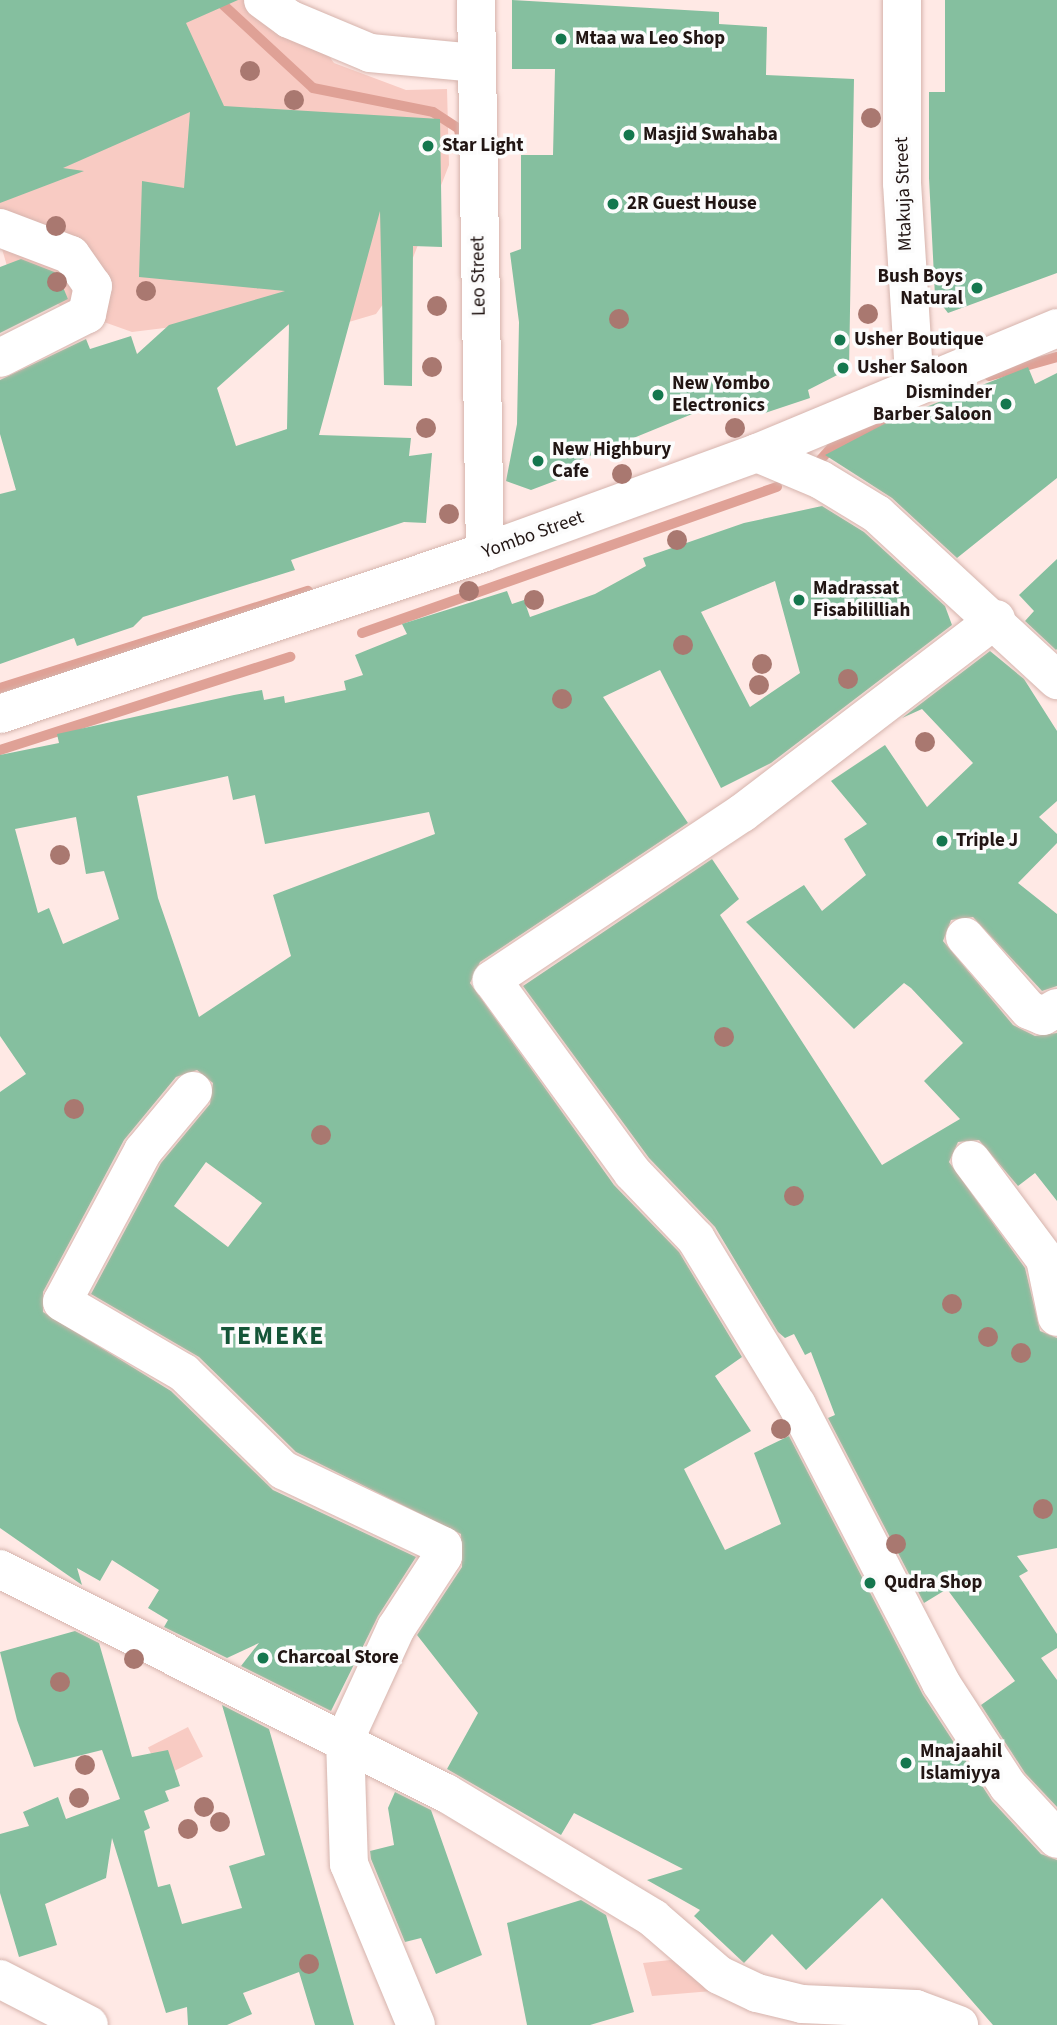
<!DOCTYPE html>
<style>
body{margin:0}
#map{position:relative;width:1057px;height:2025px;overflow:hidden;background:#ffe9e5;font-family:"Source Sans 3",sans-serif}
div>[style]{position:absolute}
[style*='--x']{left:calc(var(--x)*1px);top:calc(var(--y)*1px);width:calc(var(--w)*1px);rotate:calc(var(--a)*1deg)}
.green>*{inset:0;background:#f8cbc3;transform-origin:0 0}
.stream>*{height:10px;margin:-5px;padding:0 5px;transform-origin:5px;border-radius:5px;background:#dfa196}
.building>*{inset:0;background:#85bf9f}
.roads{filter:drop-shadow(0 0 2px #d6b4ad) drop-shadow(0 0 2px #d6b4ad)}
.street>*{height:38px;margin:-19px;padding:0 19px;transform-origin:19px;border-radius:19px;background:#fff}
.trees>*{width:20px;height:20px;margin:-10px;border-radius:50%;background:#a97870}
.dots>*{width:19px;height:19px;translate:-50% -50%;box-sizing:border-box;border:4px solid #fcfcfc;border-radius:50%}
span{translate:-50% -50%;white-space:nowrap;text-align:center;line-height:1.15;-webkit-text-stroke:7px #fcfcfc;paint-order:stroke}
.poi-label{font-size:19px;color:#221614;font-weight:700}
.left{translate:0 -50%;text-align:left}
.right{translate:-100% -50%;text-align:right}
.street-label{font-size:19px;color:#221614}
.district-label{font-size:26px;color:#155538;font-weight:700;letter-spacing:2px}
</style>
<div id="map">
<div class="green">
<div style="clip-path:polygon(0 0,288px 0,334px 63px,406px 90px,447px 89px,449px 165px,409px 268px,376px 314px,315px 332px,254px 317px,132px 332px,62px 307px,7px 266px,0 242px)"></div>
<div style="left:188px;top:1727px;width:33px;height:45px;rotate:63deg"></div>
<div style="clip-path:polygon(698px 1957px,712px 1991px,652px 1996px,643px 1963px)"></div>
</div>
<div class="stream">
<div style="--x:218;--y:0;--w:129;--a:42.8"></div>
<div style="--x:313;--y:88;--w:122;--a:11.3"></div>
<div style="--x:433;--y:112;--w:31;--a:33"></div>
<div style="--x:459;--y:129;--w:12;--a:81"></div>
<div style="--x:989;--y:376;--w:71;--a:-15.6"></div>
<div style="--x:814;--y:467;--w:27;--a:-48"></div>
<div style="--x:832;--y:447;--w:58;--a:-27.9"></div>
<div style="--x:362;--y:633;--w:440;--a:-19.4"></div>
<div style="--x:0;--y:688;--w:323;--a:-17.5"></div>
<div style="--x:0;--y:750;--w:305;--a:-17.8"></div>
</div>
<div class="building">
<div style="clip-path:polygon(evenodd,0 0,238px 0,186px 23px,224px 106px,440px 119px,442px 247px,413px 246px,412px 386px,384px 385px,380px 211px,319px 435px,411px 438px,409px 456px,432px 453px,426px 523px,404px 522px,291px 560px,295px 570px,143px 617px,133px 627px,77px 646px,74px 638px,0 664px,0 494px,16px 490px,0 434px,0 380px,86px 339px,90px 349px,131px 336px,137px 354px,169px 325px,285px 291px,139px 277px,142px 181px,184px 188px,190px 112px,63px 168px,84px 171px,0 203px,0 0,289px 324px,287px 429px,236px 446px,217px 388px,289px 324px)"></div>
<div style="clip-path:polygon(512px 0,719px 12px,719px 24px,767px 27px,766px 75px,854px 79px,849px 369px,808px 390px,810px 398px,762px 414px,758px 401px,702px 410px,565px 466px,568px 476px,531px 490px,506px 481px,517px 424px,519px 322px,510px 253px,521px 249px,521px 155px,553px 155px,555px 69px,512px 69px)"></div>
<div style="clip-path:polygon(945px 0,1057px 0,1057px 273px,948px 313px,935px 296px,929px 178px,929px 92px,945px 92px)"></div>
<div style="clip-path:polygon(21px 259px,57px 273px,68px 299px,0 333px,0 267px)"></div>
<div style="clip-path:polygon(1028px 367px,1035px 384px,1057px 373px,1057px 478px,957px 558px,892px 498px,825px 455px,890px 421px)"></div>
<div style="clip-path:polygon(evenodd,822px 506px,864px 532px,945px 606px,952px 625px,771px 763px,721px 788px,660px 670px,603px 697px,688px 823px,480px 962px,470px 983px,614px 1185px,679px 1252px,742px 1357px,715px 1376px,751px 1431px,684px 1469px,725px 1550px,781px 1524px,754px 1453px,789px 1436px,923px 1695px,992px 1801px,1041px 1854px,1057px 1860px,1057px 2025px,993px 2025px,882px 1898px,806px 1970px,772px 1934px,744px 1963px,694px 1916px,700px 1910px,647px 1880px,683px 1869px,574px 1813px,561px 1835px,447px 1769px,478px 1713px,417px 1635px,462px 1567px,461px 1534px,296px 1452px,199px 1357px,91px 1294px,161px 1163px,210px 1104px,213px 1083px,197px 1070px,176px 1077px,124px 1140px,43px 1292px,43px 1312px,171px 1391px,273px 1490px,416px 1557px,378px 1616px,331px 1711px,241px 1666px,259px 1643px,227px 1658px,164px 1627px,168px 1620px,148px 1608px,159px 1590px,112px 1560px,100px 1581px,77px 1568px,82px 1585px,0 1528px,0 1092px,26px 1074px,0 1036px,0 755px,59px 743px,57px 734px,234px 695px,262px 690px,264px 700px,284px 696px,285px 703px,346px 690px,344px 681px,363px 675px,355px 655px,407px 634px,402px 624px,507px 591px,512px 604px,524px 600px,530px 617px,595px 594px,646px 566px,643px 558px,744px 523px,822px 506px,775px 581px,800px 673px,750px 707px,701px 612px,775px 581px,822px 506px,228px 776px,233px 800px,255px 795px,265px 844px,429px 812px,435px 834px,273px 895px,291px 956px,199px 1017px,158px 898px,137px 796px,228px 776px,822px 506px,76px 817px,86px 874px,104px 871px,119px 919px,63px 944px,49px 908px,38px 913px,15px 829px,76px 817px,822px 506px,206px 1162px,262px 1203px,228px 1247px,174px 1206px,206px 1162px)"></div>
<div style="clip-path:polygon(1057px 559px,1057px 649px,1056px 650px,1025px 621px,1034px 611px,1019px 595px)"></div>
<div style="clip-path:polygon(990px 651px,1024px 679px,1057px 731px,1057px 801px,1039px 817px,1057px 834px,1057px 843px,1018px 883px,1057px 914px,1057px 986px,1042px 991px,973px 917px,951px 920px,943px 941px,1013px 1025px,1035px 1036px,1057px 1033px,1057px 1201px,1035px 1173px,1018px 1186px,979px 1140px,958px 1142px,949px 1162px,1025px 1268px,1040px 1331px,1057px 1338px,1057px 1548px,1017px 1556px,1028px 1571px,1019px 1576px,1057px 1634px,1057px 1648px,1041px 1658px,1057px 1680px,1057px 1807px,1025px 1773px,981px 1705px,1015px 1681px,947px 1589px,924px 1603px,828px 1418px,835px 1415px,811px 1352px,805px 1355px,794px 1334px,785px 1338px,778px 1332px,715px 1227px,649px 1158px,523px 986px,712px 859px,739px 899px,720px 915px,882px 1165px,960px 1119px,924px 1081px,963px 1043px,911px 988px,904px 983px,854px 1029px,746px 922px,804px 885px,822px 911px,866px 875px,844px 839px,867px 824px,831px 781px,885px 745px,927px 807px,973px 763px,922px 709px,902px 718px)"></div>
<div style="clip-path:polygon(75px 1631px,99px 1643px,132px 1757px,168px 1750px,180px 1786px,165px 1791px,169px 1801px,144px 1811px,150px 1828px,144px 1831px,158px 1887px,170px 1884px,182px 1924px,242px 1908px,229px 1866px,265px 1855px,222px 1705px,269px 1729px,354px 2025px,315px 2025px,299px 1972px,243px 1993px,252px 2014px,227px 2025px,188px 2025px,187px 2007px,166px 2013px,112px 1838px,106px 1878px,45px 1904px,57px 1945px,19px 1957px,0 1893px,0 1834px,29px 1826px,23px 1812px,58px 1797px,66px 1819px,120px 1799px,102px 1750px,34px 1767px,17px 1720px,0 1652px)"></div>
<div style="clip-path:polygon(395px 1792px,431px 1810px,482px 1955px,436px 1974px,421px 1938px,405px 1942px,371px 1859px,370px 1851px,394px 1845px,388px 1808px)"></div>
<div style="clip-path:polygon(581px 1900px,606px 1915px,634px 2012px,590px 2025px,527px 2025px,507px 1923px)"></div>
</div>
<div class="roads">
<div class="street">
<div style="--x:263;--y:0;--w:32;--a:36"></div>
<div style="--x:289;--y:19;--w:88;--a:22.8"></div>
<div style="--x:370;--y:53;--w:105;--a:5.4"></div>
<div style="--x:476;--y:0;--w:552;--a:89.07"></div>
<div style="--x:902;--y:0;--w:183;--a:90"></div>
<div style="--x:902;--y:183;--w:204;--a:86.4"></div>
<div style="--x:0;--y:228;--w:76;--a:20.8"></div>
<div style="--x:71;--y:255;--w:38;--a:55"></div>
<div style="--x:93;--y:286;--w:29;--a:102"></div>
<div style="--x:87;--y:314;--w:97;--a:153.2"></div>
<div style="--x:757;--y:453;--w:69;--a:22.9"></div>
<div style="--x:821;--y:480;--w:66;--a:31.3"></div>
<div style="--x:877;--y:514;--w:245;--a:42.7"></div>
<div style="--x:996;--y:619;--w:320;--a:142.6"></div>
<div style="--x:742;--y:813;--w:301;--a:146.3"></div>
<div style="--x:492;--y:980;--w:238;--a:53.9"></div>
<div style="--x:632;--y:1172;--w:93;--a:46.3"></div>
<div style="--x:696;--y:1239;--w:194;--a:58.7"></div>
<div style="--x:797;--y:1405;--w:313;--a:62.6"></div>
<div style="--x:941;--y:1683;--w:123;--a:57"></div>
<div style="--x:1008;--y:1786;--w:72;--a:47.2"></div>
<div style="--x:0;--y:714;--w:511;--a:-18.47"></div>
<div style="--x:485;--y:552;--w:289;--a:-20"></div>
<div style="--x:757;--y:453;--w:325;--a:-22.6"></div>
<div style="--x:965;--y:937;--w:97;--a:48.8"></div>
<div style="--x:1029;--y:1010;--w:15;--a:23"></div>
<div style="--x:1043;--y:1016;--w:16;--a:-30"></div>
<div style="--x:193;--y:1091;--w:78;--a:129.8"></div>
<div style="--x:143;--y:1151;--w:171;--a:118.2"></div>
<div style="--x:62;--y:1302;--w:141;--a:30.2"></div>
<div style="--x:184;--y:1373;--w:139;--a:44.4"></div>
<div style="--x:283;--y:1470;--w:177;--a:25.4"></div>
<div style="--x:443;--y:1546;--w:10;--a:90"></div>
<div style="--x:443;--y:1556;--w:86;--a:123.1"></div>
<div style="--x:396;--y:1628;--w:122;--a:114.7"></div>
<div style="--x:345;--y:1739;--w:125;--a:88.2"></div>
<div style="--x:349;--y:1864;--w:174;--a:67.4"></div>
<div style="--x:971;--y:1160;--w:124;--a:53.2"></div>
<div style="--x:1045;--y:1259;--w:59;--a:78.3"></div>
<div style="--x:0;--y:1569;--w:499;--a:26.7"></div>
<div style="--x:446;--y:1793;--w:242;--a:31.1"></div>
<div style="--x:653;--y:1918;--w:87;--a:40.8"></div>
<div style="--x:719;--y:1975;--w:42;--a:25.3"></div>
<div style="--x:757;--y:1993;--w:46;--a:13.7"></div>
<div style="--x:802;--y:2004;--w:114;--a:2.5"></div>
<div style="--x:916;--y:2009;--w:46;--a:20.4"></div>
<div style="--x:0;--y:1979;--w:100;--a:27.3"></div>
</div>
</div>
<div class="trees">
<div style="left:250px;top:71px"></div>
<div style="left:294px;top:100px"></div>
<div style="left:871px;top:118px"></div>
<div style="left:56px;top:226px"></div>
<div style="left:57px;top:282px"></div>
<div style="left:146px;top:291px"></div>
<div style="left:437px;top:306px"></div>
<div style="left:868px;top:314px"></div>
<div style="left:619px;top:319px"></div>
<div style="left:432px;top:367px"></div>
<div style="left:426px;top:428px"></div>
<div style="left:735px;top:428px"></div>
<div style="left:622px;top:474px"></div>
<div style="left:449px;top:514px"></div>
<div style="left:677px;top:540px"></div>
<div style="left:469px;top:591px"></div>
<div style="left:534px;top:600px"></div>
<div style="left:683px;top:645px"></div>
<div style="left:762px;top:664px"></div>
<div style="left:848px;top:679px"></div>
<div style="left:759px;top:685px"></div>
<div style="left:562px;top:699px"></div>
<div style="left:925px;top:742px"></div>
<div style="left:60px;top:855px"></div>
<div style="left:724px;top:1037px"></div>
<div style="left:74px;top:1109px"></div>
<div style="left:321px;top:1135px"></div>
<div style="left:794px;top:1196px"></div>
<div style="left:952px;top:1304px"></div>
<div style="left:988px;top:1337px"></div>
<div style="left:1021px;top:1353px"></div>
<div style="left:781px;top:1429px"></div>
<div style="left:1043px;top:1509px"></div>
<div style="left:896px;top:1544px"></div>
<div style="left:134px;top:1659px"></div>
<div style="left:60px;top:1682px"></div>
<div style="left:85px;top:1765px"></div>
<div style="left:79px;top:1798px"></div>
<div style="left:204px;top:1807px"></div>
<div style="left:220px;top:1822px"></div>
<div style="left:188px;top:1829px"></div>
<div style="left:309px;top:1964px"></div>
</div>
<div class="dots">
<div style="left:561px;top:39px;background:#15774e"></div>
<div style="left:629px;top:135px;background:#15774e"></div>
<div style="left:428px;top:146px;background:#15774e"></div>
<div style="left:613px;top:204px;background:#15774e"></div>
<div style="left:977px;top:288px;background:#15774e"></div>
<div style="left:840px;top:340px;background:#15774e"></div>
<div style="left:843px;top:368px;background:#15774e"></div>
<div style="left:658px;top:395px;background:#15774e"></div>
<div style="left:1006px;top:404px;background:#15774e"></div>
<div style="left:538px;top:461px;background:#15774e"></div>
<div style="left:799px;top:600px;background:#15774e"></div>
<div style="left:942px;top:841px;background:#15774e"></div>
<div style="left:870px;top:1583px;background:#15774e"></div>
<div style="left:263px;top:1658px;background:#15774e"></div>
<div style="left:906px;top:1763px;background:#15774e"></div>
</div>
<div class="poi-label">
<span class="left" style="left:575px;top:39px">Mtaa wa Leo Shop</span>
<span class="left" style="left:643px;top:135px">Masjid Swahaba</span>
<span class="left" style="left:442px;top:146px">Star Light</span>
<span class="left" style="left:627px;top:204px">2R Guest House</span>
<span class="right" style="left:963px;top:288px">Bush Boys<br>Natural</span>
<span class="left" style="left:854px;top:340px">Usher Boutique</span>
<span class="left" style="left:857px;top:368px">Usher Saloon</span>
<span class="left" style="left:672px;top:395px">New Yombo<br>Electronics</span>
<span class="right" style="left:992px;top:404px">Disminder<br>Barber Saloon</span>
<span class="left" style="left:552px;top:461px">New Highbury<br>Cafe</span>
<span class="left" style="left:813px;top:600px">Madrassat<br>Fisabililliah</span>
<span class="left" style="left:956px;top:841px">Triple J</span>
<span class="left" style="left:884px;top:1583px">Qudra Shop</span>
<span class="left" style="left:277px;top:1658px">Charcoal Store</span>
<span class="left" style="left:920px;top:1763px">Mnajaahil<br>Islamiyya</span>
</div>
<div class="street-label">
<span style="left:904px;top:194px;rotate:-92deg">Mtakuja Street</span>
<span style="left:479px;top:276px;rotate:-91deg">Leo Street</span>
<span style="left:533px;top:535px;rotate:-20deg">Yombo Street</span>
</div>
<div class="district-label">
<span style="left:273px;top:1336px">TEMEKE</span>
</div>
</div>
